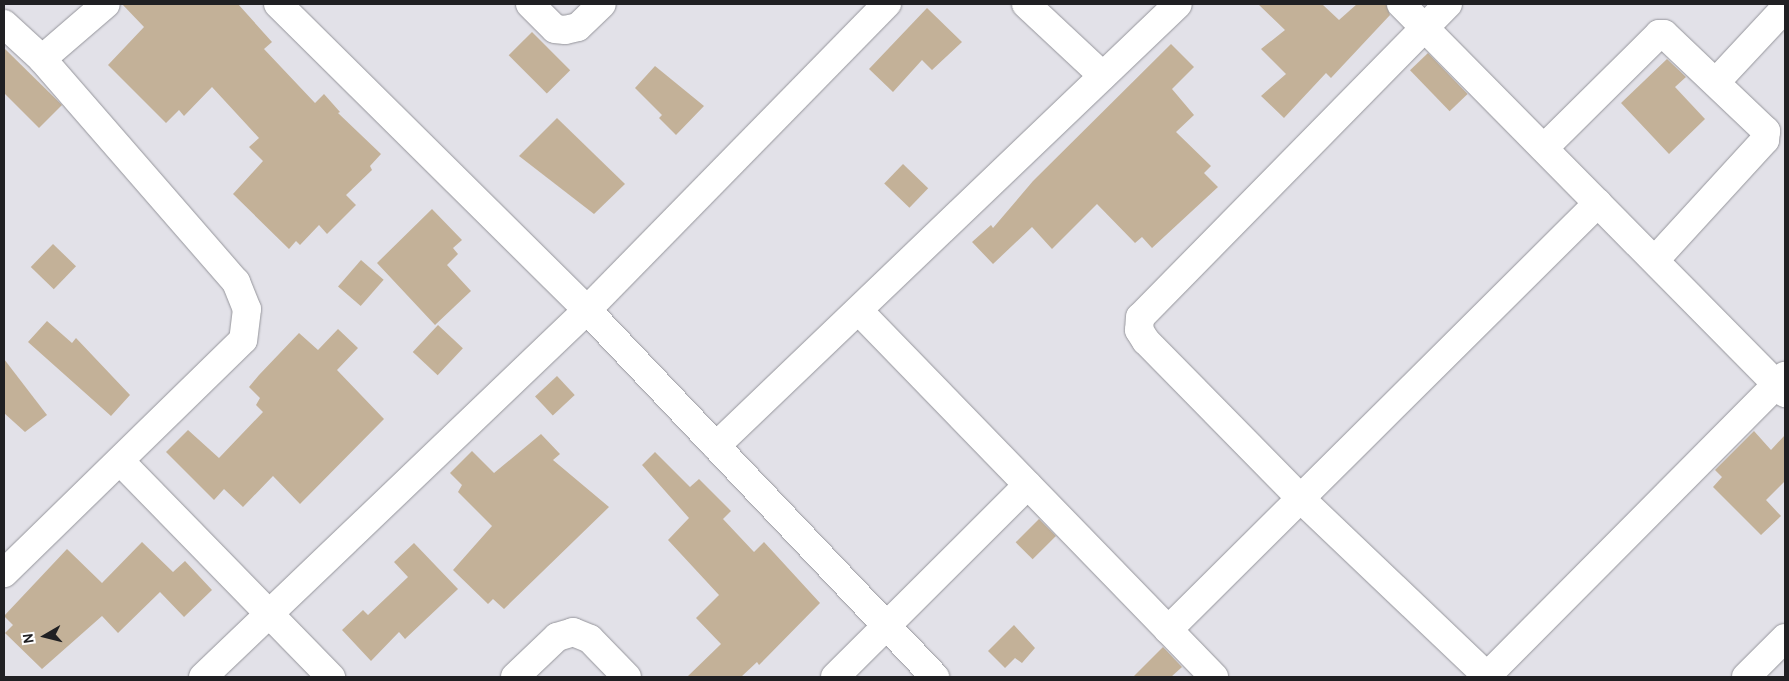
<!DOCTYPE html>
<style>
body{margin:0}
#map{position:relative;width:1789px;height:681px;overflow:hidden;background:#e2e1e8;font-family:Overpass,sans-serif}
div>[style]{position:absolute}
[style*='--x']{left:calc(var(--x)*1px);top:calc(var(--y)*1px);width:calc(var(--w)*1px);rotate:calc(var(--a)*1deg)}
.building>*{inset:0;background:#c3b198;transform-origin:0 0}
.roads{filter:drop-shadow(0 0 1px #95959b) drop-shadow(0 0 1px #95959b)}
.minor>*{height:28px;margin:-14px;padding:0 14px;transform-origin:14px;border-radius:14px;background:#fff}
span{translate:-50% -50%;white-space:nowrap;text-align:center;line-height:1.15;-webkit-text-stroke:5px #fff;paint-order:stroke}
.frame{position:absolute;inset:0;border:5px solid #202023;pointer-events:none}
.north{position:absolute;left:20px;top:611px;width:50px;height:50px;-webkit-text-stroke:4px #fff;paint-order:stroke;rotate:262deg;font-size:14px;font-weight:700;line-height:20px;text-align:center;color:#202023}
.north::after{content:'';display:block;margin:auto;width:18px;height:22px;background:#202023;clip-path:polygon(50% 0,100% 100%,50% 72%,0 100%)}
</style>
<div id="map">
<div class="building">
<div style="clip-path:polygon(122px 4px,238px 4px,272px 42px,264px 49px,315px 103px,324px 94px,340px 112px,338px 113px,381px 154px,370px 166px,372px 170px,346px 195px,356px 205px,327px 234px,319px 225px,300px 245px,296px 241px,289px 249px,233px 194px,263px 161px,249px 147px,259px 138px,212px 87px,184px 116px,179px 110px,166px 123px,108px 65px,144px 27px)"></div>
<div style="clip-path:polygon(1258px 4px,1322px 4px,1339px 20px,1357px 4px,1386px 4px,1390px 15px,1331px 78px,1326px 73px,1284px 118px,1261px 96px,1286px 74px,1261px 49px,1285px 30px)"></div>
<div style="clip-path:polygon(927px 8px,962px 42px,932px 70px,922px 60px,893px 92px,869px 69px)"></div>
<div style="left:532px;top:32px;width:54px;height:33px;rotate:45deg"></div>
<div style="clip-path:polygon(1171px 44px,1194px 67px,1172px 89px,1194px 115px,1176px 132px,1211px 166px,1204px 173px,1218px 187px,1152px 248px,1142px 237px,1135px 243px,1097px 204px,1052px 249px,1032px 227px,993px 264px,972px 242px,991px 225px,993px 228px,1033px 181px)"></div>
<div style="clip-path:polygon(4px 48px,62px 105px,39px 128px,4px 93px)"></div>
<div style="left:1428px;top:53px;width:57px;height:25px;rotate:46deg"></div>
<div style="clip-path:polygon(1667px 59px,1686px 77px,1675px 87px,1705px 119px,1669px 154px,1621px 103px)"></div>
<div style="clip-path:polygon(655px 66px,704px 106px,676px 135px,659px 118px,662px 115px,635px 88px)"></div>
<div style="clip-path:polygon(557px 118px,625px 184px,594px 214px,519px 156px)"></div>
<div style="left:903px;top:164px;width:35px;height:27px;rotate:44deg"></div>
<div style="clip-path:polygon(432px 209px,462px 240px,453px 248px,458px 254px,447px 265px,471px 291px,435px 325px,377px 263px)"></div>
<div style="left:53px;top:244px;width:32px;height:32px;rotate:44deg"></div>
<div style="left:361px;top:260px;width:30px;height:35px;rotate:41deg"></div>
<div style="clip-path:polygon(47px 321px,72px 343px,76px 338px,130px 395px,111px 416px,28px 342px)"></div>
<div style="left:438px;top:325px;width:34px;height:37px;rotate:43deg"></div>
<div style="clip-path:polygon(338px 329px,358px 348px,337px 370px,384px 419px,300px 504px,273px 476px,243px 507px,224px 489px,214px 500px,166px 452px,188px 430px,219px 458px,263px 412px,256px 405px,260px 398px,249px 387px,259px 375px,299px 333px,318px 350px)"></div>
<div style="clip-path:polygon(4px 359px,47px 415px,25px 432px,4px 413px)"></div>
<div style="left:557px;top:376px;width:26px;height:30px;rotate:47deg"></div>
<div style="clip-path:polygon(1754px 431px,1771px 450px,1785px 435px,1785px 481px,1766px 500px,1781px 516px,1761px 535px,1713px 487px,1722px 477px,1715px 470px)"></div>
<div style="clip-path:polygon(541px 434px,560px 454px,553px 460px,609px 507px,504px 609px,493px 599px,488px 604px,453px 570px,492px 526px,458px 492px,462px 485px,450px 473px,472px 451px,494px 473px)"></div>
<div style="clip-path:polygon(655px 452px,690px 487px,699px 479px,731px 511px,723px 519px,754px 552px,764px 542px,820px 603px,759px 665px,757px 662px,741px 677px,687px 677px,721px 644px,696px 618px,719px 595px,668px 540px,689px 518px,642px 465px)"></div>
<div style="left:1039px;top:519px;width:24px;height:33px;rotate:45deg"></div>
<div style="clip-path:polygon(142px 542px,173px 572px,185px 561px,212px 590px,184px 617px,160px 592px,118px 633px,102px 616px,42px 669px,5px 633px,13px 625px,4px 616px,67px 549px,102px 583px)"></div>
<div style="clip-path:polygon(414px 543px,458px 589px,405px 639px,399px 632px,371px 661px,342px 630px,363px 610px,368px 615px,408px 577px,394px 562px)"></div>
<div style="clip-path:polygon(1014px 625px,1035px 648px,1022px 663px,1015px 658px,1005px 668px,988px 651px)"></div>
<div style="clip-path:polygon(1163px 647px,1182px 667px,1171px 677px,1133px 677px)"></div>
</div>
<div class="roads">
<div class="minor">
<div style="--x:278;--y:4;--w:435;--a:44.7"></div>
<div style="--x:587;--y:310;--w:506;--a:46.52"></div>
<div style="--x:530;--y:4;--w:35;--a:45"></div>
<div style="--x:555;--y:29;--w:10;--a:6"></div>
<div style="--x:565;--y:30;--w:13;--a:-13"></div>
<div style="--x:578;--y:27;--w:33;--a:-44"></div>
<div style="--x:1026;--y:4;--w:105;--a:43.1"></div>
<div style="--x:1401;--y:4;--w:547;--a:45.37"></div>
<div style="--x:1448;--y:4;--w:439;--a:134.5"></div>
<div style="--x:1140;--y:317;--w:13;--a:94"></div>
<div style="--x:1139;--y:330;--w:13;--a:58"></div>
<div style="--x:1146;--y:341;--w:221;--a:45.5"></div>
<div style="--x:1301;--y:499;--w:258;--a:43.6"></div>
<div style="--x:4;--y:24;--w:52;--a:42.6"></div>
<div style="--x:42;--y:59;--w:296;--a:49"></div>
<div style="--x:236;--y:282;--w:29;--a:68"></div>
<div style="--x:247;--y:309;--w:31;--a:97"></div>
<div style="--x:243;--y:340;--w:334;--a:135.7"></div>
<div style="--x:42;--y:59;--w:84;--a:-40.7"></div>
<div style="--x:1716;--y:82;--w:101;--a:-47"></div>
<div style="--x:1544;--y:148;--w:162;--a:-44.7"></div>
<div style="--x:1659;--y:34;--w:5;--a:0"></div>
<div style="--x:1664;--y:34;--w:141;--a:43.6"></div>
<div style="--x:1766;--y:131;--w:9;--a:96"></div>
<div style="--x:1765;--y:140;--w:163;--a:132.5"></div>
<div style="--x:859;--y:311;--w:510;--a:45.87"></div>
<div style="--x:716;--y:446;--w:639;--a:-43.73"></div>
<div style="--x:121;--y:462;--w:301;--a:45.7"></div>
<div style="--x:1168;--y:630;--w:606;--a:-44.8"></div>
<div style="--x:1487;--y:676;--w:423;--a:-45.2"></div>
<div style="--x:203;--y:677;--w:531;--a:-43.7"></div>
<div style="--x:587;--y:310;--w:429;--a:-45.6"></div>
<div style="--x:515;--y:677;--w:58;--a:-43.6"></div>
<div style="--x:557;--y:637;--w:17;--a:-17"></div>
<div style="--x:573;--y:632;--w:18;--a:22"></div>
<div style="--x:590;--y:639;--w:53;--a:45.8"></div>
<div style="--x:835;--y:677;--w:272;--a:-44.9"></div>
<div style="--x:1746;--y:677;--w:55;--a:-45"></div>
</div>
</div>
<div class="frame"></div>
<div class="north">N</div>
</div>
